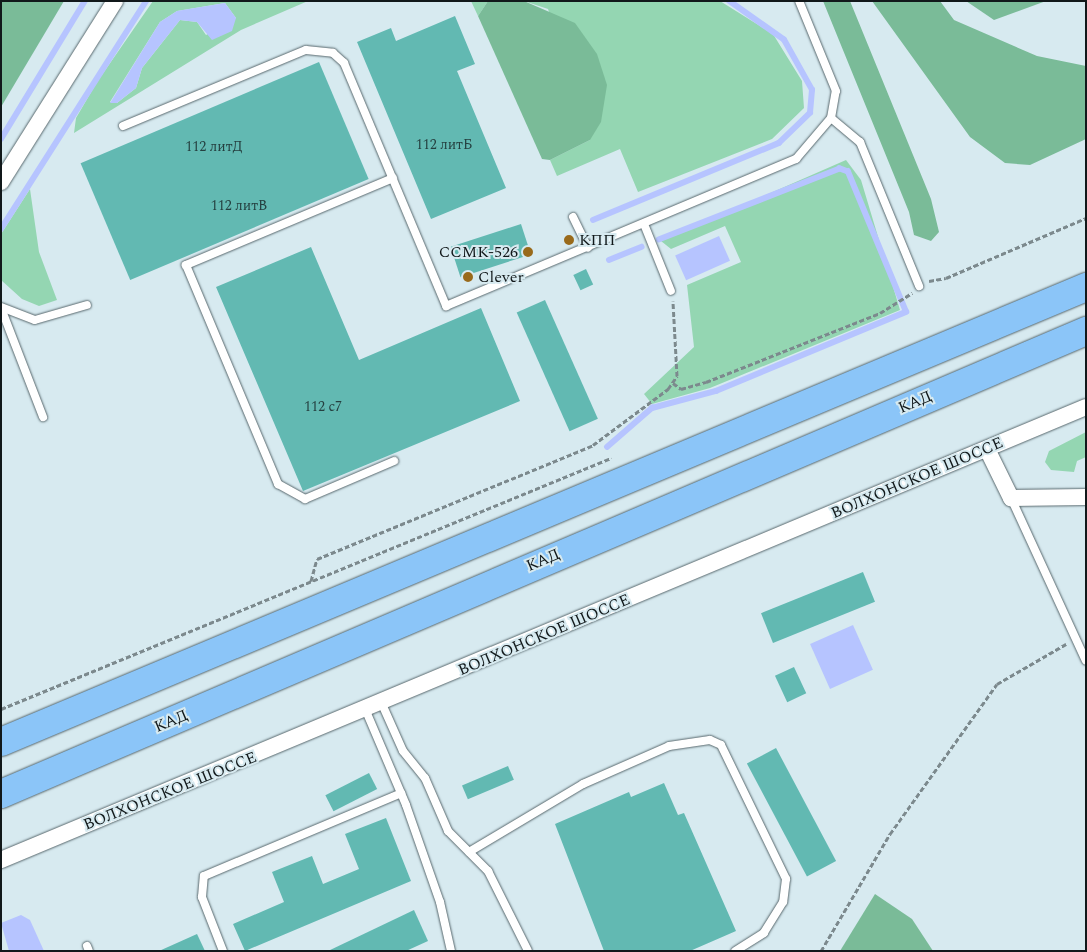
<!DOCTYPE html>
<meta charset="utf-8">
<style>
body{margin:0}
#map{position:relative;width:1087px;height:952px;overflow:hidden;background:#d7eaf0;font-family:Spectral,serif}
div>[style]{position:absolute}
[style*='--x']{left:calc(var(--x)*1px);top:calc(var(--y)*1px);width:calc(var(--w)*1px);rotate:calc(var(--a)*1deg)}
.green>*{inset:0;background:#94d6b2}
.forest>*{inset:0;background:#7abb98}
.water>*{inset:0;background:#b6c4ff;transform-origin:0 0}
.stream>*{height:5.5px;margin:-2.75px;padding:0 2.75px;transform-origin:2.75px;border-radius:2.75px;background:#b6c4ff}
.building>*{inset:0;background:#62b9b2;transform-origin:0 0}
.path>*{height:3px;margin-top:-1.5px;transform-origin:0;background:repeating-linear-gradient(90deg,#7c898d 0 5px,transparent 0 7.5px)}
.roads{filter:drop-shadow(0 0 1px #58686d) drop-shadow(0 0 1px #58686d)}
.service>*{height:8px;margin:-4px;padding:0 4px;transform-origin:4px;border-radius:4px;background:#fff}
.minor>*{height:16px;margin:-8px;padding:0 8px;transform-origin:8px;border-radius:8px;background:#fff}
.motorway>*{height:28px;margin:-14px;padding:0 14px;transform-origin:14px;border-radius:14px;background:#8bc5f8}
.dots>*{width:14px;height:14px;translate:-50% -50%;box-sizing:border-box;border:2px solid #d7eaf0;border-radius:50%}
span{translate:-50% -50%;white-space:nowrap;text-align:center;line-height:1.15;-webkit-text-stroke:4px #d7eaf0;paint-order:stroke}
.number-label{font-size:14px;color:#254040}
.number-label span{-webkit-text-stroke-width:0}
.poi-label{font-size:16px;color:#11181a}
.left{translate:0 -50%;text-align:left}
.right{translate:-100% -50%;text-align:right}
.street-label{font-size:16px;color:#11181a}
.frame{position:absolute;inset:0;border:2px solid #11181a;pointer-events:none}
</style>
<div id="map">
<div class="green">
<div style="clip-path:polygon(evenodd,153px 1px,308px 1px,241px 30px,74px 133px,76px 118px,97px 82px,153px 1px,225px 3px,236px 18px,206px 35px,197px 22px,180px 20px,142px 68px,136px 88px,117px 103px,110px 102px,160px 22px,177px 11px,225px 3px)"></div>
<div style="clip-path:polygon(471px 1px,488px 1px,478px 16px)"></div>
<div style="clip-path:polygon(524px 1px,720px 1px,773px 34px,802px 81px,804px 108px,772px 139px,638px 192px,620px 149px,557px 176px,550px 160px,590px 140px,548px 9px)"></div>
<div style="clip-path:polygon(846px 160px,861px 180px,900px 310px,710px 388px,652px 404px,644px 394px,694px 347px,687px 285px,741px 262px,725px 226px,671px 249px,661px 241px)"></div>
<div style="clip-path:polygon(30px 189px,39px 252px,57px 300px,39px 306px,22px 299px,1px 280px,1px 234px)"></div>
<div style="clip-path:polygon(1086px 432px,1086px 457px,1077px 461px,1074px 472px,1051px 470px,1045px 462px,1049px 451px)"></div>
</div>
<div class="forest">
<div style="clip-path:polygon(1px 1px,64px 1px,1px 107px)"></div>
<div style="clip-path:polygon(488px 1px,524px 1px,575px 23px,597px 54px,607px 85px,601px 122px,590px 140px,550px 160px,542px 159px,478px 16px)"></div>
<div style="clip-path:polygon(823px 1px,850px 1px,931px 199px,939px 232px,931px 241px,914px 235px,909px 212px)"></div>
<div style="clip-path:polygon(872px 1px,940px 1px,954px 20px,1037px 56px,1086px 66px,1086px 139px,1030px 165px,1005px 163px,970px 137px)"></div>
<div style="clip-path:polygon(966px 1px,1046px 1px,994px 20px)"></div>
<div style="clip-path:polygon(875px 894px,912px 919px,933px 951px,840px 951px)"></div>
</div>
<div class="water">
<div style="clip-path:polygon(225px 3px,236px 18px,232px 31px,212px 40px,197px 22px,180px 20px,142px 68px,136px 88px,117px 103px,110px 103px,160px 22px,177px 11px)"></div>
<div style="left:719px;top:236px;width:27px;height:48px;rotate:66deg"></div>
<div style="left:853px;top:625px;width:49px;height:47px;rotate:66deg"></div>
<div style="clip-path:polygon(21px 915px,30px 920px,44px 951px,9px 951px,1px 923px)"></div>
</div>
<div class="stream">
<div style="--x:1;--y:139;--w:162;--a:-58.7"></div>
<div style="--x:593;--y:220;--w:201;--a:-22.5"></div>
<div style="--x:779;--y:143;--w:43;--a:-44.1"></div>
<div style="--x:810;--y:113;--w:23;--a:-85"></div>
<div style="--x:812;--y:90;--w:57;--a:-119.2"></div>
<div style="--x:784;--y:40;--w:67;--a:-144.7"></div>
<div style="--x:1;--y:229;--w:270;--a:-57.5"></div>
<div style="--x:609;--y:260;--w:35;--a:-22"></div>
<div style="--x:607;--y:447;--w:60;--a:-40.9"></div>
<div style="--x:652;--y:408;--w:66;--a:-14.9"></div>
<div style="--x:716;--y:391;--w:206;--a:-22.6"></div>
<div style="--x:906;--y:312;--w:152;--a:-112.5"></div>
<div style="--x:848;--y:172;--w:9;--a:-159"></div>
<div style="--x:840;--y:169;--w:194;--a:158.6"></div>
</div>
<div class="building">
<div style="clip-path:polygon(455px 16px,475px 64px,457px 71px,506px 188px,431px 219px,357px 42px,391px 28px,396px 41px)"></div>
<div style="left:319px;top:62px;width:127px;height:259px;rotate:67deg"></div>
<div style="left:521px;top:224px;width:32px;height:74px;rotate:72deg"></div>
<div style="clip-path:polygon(311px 247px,359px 360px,481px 308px,520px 401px,303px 491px,216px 287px)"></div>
<div style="left:586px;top:269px;width:17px;height:14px;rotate:65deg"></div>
<div style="left:545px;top:300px;width:130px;height:31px;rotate:66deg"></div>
<div style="left:863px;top:572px;width:32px;height:110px;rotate:68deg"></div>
<div style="left:794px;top:667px;width:29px;height:21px;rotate:65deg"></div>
<div style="left:776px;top:748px;width:128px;height:33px;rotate:62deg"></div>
<div style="left:508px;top:766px;width:15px;height:50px;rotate:67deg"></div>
<div style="left:369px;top:773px;width:18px;height:49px;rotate:63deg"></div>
<div style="clip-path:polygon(664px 783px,678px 815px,684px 813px,736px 931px,690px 951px,604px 951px,555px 824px,629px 792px,631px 797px)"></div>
<div style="clip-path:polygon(386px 818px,411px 881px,245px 951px,233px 924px,284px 902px,272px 872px,312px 856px,323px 884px,359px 869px,345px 834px)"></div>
<div style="clip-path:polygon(414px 910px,428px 941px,406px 951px,328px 951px)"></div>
<div style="clip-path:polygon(197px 934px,205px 951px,159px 951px)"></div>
</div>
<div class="path">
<div style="--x:929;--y:281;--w:17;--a:-10"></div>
<div style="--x:946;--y:278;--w:152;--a:-23.2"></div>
<div style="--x:673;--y:383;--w:10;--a:37"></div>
<div style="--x:681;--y:389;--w:26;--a:-16"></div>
<div style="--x:706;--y:382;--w:187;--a:-21.6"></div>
<div style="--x:880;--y:313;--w:38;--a:-32"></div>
<div style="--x:311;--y:581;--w:23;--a:-75"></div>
<div style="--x:317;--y:559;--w:299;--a:-22.4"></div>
<div style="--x:593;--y:445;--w:94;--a:-36.7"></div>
<div style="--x:668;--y:389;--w:16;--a:-55"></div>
<div style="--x:677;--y:376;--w:75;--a:-93.1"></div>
<div style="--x:1;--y:709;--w:660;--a:-22.37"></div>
<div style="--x:821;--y:951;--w:136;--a:-59.5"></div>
<div style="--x:890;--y:834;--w:184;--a:-54.5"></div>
<div style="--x:997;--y:684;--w:80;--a:-30.1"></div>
</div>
<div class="roads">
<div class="service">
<div style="--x:831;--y:118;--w:38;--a:40"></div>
<div style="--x:860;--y:142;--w:156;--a:67.7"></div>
<div style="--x:123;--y:126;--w:198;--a:-22.6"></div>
<div style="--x:306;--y:50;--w:27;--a:6"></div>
<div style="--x:333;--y:53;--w:15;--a:42"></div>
<div style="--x:344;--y:63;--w:264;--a:67.2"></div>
<div style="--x:446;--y:306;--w:380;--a:-22.8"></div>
<div style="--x:796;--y:159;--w:54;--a:-49.5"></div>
<div style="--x:831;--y:118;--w:27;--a:-80"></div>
<div style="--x:836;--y:91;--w:97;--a:-112.3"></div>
<div style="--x:393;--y:178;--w:225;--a:157.2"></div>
<div style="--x:186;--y:265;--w:238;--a:67.2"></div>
<div style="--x:278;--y:484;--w:31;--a:29"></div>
<div style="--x:305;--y:499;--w:97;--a:-23.1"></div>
<div style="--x:573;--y:217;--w:34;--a:64"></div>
<div style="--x:644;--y:224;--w:72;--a:68.1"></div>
<div style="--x:1;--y:307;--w:36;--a:21"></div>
<div style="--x:35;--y:320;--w:54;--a:-16.1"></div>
<div style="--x:1;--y:308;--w:117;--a:68.9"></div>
<div style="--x:1011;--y:498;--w:179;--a:65.3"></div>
<div style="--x:382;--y:704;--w:51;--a:65.9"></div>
<div style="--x:403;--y:751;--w:35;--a:51"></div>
<div style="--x:425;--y:778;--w:58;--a:66.5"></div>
<div style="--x:448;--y:831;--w:57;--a:45"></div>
<div style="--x:488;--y:871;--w:89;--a:63.4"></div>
<div style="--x:366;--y:711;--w:102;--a:66.9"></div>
<div style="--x:406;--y:805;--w:103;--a:70.7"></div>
<div style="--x:440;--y:902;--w:50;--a:77.3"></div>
<div style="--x:469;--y:852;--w:133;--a:-30.8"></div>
<div style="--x:583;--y:784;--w:94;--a:-23.8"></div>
<div style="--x:669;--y:746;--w:41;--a:-8.3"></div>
<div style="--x:710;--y:740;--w:12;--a:24"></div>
<div style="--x:721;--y:745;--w:149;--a:64.1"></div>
<div style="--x:786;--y:879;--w:23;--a:97"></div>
<div style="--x:783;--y:902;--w:36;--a:122"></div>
<div style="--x:764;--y:933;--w:34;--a:148"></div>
<div style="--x:87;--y:946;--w:5;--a:68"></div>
<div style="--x:223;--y:951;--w:58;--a:-111.3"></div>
<div style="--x:202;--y:897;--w:21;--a:-85"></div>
<div style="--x:204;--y:876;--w:214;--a:-22.8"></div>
</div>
<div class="minor">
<div style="--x:1;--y:182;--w:214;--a:-57.8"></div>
<div style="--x:987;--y:449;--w:55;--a:63.9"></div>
<div style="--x:1011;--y:498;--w:75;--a:-0.8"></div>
<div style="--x:1;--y:860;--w:1176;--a:-22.66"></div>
</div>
<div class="motorway">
<div style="--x:1;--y:742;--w:1177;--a:-22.75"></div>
<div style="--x:1;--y:794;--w:1180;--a:-23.11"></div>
</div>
</div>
<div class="dots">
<div style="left:569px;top:240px;background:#996a1b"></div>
<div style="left:528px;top:252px;background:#996a1b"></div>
<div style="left:468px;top:277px;background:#996a1b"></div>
</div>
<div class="number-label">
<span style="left:444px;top:145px">112 литБ</span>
<span style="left:214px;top:147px">112 литД</span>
<span style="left:239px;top:206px">112 литВ</span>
<span style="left:323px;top:407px">112 с7</span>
</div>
<div class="poi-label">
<span class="left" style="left:579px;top:240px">КПП</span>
<span class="right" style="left:518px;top:252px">ССМК-526</span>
<span class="left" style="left:478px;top:277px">Clever</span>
</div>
<div class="street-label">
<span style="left:915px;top:402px;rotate:-23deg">КАД</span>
<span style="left:917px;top:478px;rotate:-23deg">ВОЛХОНСКОЕ ШОССЕ</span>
<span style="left:543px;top:560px;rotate:-23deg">КАД</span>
<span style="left:544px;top:635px;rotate:-23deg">ВОЛХОНСКОЕ ШОССЕ</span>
<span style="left:171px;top:721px;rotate:-23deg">КАД</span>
<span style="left:170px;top:791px;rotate:-22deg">ВОЛХОНСКОЕ ШОССЕ</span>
</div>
<div class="frame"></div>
</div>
